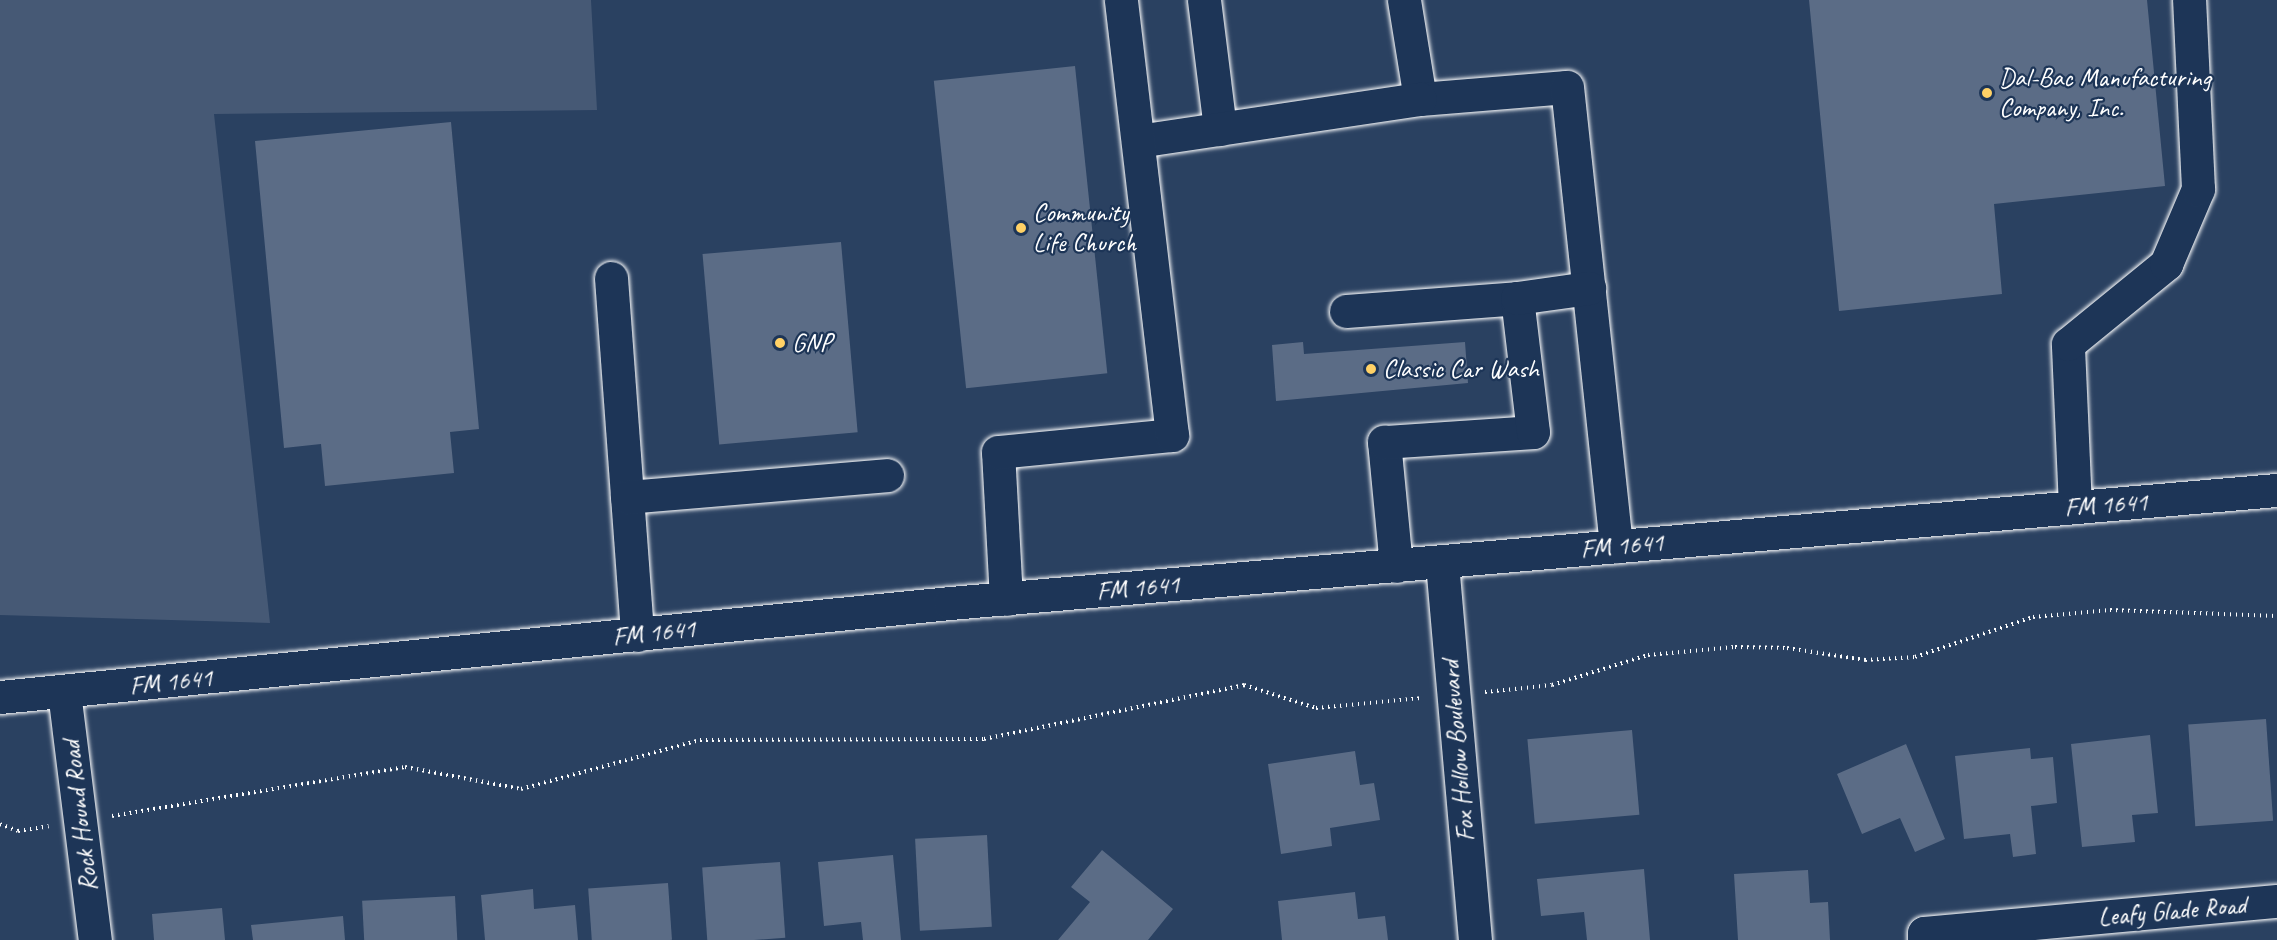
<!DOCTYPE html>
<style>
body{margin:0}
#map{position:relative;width:2277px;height:940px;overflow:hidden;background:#2a4161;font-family:Caveat,sans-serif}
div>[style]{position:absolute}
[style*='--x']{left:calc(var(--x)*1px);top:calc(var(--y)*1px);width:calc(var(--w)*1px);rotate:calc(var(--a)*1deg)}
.green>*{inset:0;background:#465975}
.building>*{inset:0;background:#5b6c86;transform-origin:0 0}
.path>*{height:4px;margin-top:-2px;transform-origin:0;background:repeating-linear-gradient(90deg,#fff 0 1.5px,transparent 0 6px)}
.roads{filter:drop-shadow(0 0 2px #fff) drop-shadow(0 0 2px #fff)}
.minor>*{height:33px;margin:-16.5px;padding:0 16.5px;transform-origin:16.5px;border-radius:16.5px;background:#1d3557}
.major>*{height:33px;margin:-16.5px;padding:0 16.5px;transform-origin:16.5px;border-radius:16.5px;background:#1d3557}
.dots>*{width:16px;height:16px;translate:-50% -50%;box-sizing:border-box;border:3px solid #1d3557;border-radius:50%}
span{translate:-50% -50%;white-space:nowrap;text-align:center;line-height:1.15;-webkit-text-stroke:4.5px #1d3557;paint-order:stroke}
.poi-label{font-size:26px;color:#fff}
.left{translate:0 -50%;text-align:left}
.street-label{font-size:26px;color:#fff}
</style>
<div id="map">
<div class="green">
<div style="clip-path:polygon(0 0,591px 0,597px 110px,214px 114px,270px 623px,0 615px)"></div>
</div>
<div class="building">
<div style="clip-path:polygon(1809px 0,2147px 0,2165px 186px,1994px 204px,2002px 294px,1839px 311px)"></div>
<div style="left:1075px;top:66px;width:309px;height:142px;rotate:84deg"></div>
<div style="clip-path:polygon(451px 122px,479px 429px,450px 432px,454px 473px,325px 486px,321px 444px,284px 448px,255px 141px)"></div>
<div style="left:841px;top:242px;width:191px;height:139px;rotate:85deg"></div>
<div style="clip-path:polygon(1303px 342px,1304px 354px,1465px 342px,1468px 383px,1276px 401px,1272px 345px)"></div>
<div style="left:2266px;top:719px;width:102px;height:78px;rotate:86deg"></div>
<div style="left:1632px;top:730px;width:85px;height:105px;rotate:85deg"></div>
<div style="clip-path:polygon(2150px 735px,2158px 813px,2132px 815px,2135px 842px,2082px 847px,2071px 744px)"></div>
<div style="clip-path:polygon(1906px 744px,1945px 839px,1915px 852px,1900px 818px,1862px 834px,1837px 774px)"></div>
<div style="clip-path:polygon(2030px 748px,2031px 759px,2053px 757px,2057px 803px,2031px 806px,2036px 854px,2013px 857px,2010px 834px,1964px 839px,1955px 756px)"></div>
<div style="clip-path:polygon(1355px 751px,1360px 785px,1374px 783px,1380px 820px,1330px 828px,1332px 846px,1281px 854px,1268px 764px)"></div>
<div style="left:987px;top:835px;width:92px;height:72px;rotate:87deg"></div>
<div style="clip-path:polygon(1102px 850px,1173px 909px,1148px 940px,1058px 940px,1090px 902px,1071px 887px)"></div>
<div style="clip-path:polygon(893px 855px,901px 940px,863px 940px,861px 922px,824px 926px,818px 862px)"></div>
<div style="left:780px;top:862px;width:76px;height:78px;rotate:86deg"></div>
<div style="clip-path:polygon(1644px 869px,1650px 940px,1587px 940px,1584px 912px,1541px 916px,1537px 879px)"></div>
<div style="clip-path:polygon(1808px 870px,1810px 903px,1828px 902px,1830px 940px,1738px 940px,1734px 874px)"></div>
<div style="left:668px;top:883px;width:57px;height:80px;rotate:86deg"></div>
<div style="clip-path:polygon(533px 889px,534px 909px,575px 905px,578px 940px,485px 940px,481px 895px)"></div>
<div style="clip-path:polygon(1355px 892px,1358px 919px,1385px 916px,1388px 940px,1282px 940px,1278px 901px)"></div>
<div style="left:455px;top:896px;width:44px;height:93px;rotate:87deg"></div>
<div style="clip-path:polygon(222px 908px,225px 940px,154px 940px,152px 914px)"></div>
<div style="clip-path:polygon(343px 916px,345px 940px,253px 940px,251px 925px)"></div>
</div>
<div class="path">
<div style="--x:1485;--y:692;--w:67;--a:-6"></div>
<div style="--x:1552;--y:685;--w:101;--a:-17.4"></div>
<div style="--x:1648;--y:655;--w:87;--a:-5.3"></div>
<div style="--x:1735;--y:647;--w:52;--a:1.1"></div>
<div style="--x:1787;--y:648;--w:79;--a:8.7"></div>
<div style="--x:1865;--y:660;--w:50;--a:-3.4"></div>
<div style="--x:1915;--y:657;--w:125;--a:-18.7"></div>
<div style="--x:2033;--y:617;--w:77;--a:-5.2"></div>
<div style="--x:2110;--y:610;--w:167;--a:2.1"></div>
<div style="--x:112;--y:816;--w:297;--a:-9.5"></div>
<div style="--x:405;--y:767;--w:118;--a:10.7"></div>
<div style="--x:521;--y:789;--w:186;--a:-15.3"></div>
<div style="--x:700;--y:740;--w:284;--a:-0.2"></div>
<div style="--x:984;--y:739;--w:266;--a:-11.7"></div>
<div style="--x:1244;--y:685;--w:76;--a:17.7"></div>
<div style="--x:1316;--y:708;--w:105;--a:-5.4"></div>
<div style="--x:0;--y:824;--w:19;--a:21"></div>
<div style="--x:18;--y:831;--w:31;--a:-9"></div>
</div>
<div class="roads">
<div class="minor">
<div style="--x:1204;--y:0;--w:130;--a:82.9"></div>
<div style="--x:1404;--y:0;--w:100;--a:80.8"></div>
<div style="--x:1420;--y:99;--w:147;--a:-4.7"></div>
<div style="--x:1567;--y:87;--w:462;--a:83.9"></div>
<div style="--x:1138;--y:141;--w:285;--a:-8.5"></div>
<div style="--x:611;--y:278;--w:358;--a:85.8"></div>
<div style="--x:1346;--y:311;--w:171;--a:-4.3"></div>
<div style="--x:627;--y:497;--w:261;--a:-4.8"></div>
<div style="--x:2075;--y:507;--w:163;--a:-92.5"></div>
<div style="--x:2068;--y:344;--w:127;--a:-39.2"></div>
<div style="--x:2166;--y:264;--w:82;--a:-66.9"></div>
<div style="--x:2198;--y:189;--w:189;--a:-92.7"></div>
<div style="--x:1442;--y:563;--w:378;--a:85"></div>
<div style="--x:1396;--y:566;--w:125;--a:-95.5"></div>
<div style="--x:1384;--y:442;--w:149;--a:-3.8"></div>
<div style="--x:1533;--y:432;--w:135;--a:-96.8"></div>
<div style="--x:1517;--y:298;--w:73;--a:-7.9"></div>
<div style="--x:1006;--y:599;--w:147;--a:-93.1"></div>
<div style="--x:998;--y:452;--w:175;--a:-5.6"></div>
<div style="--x:1172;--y:435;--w:438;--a:-96.7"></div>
<div style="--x:64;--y:692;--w:250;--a:82.9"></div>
<div style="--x:1924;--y:940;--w:7;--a:-90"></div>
<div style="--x:1924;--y:933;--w:354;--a:-5.2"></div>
</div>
<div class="major">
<div style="--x:0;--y:697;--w:955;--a:-5.65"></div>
<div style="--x:950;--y:603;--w:1332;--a:-4.87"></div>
</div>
</div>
<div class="dots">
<div style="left:1987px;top:93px;background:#ffd166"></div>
<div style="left:1021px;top:228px;background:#ffd166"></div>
<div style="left:780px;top:343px;background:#ffd166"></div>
<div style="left:1371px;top:369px;background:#ffd166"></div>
</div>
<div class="poi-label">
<span class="left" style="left:1999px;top:93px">Dal-Bac Manufacturing<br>Company, Inc.</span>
<span class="left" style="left:1033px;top:228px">Community<br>Life Church</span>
<span class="left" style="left:792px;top:343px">GNP</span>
<span class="left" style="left:1383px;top:369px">Classic Car Wash</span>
</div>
<div class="street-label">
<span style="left:2106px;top:505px;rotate:-4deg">FM 1641</span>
<span style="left:1622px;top:546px;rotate:-5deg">FM 1641</span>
<span style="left:1138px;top:588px;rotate:-5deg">FM 1641</span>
<span style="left:654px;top:633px;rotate:-6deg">FM 1641</span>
<span style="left:171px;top:682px;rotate:-6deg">FM 1641</span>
<span style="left:1458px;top:751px;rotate:-95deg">Fox Hollow Boulevard</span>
<span style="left:80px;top:816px;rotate:-97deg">Rock Hound Road</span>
<span style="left:2172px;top:911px;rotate:-5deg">Leafy Glade Road</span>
</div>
</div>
